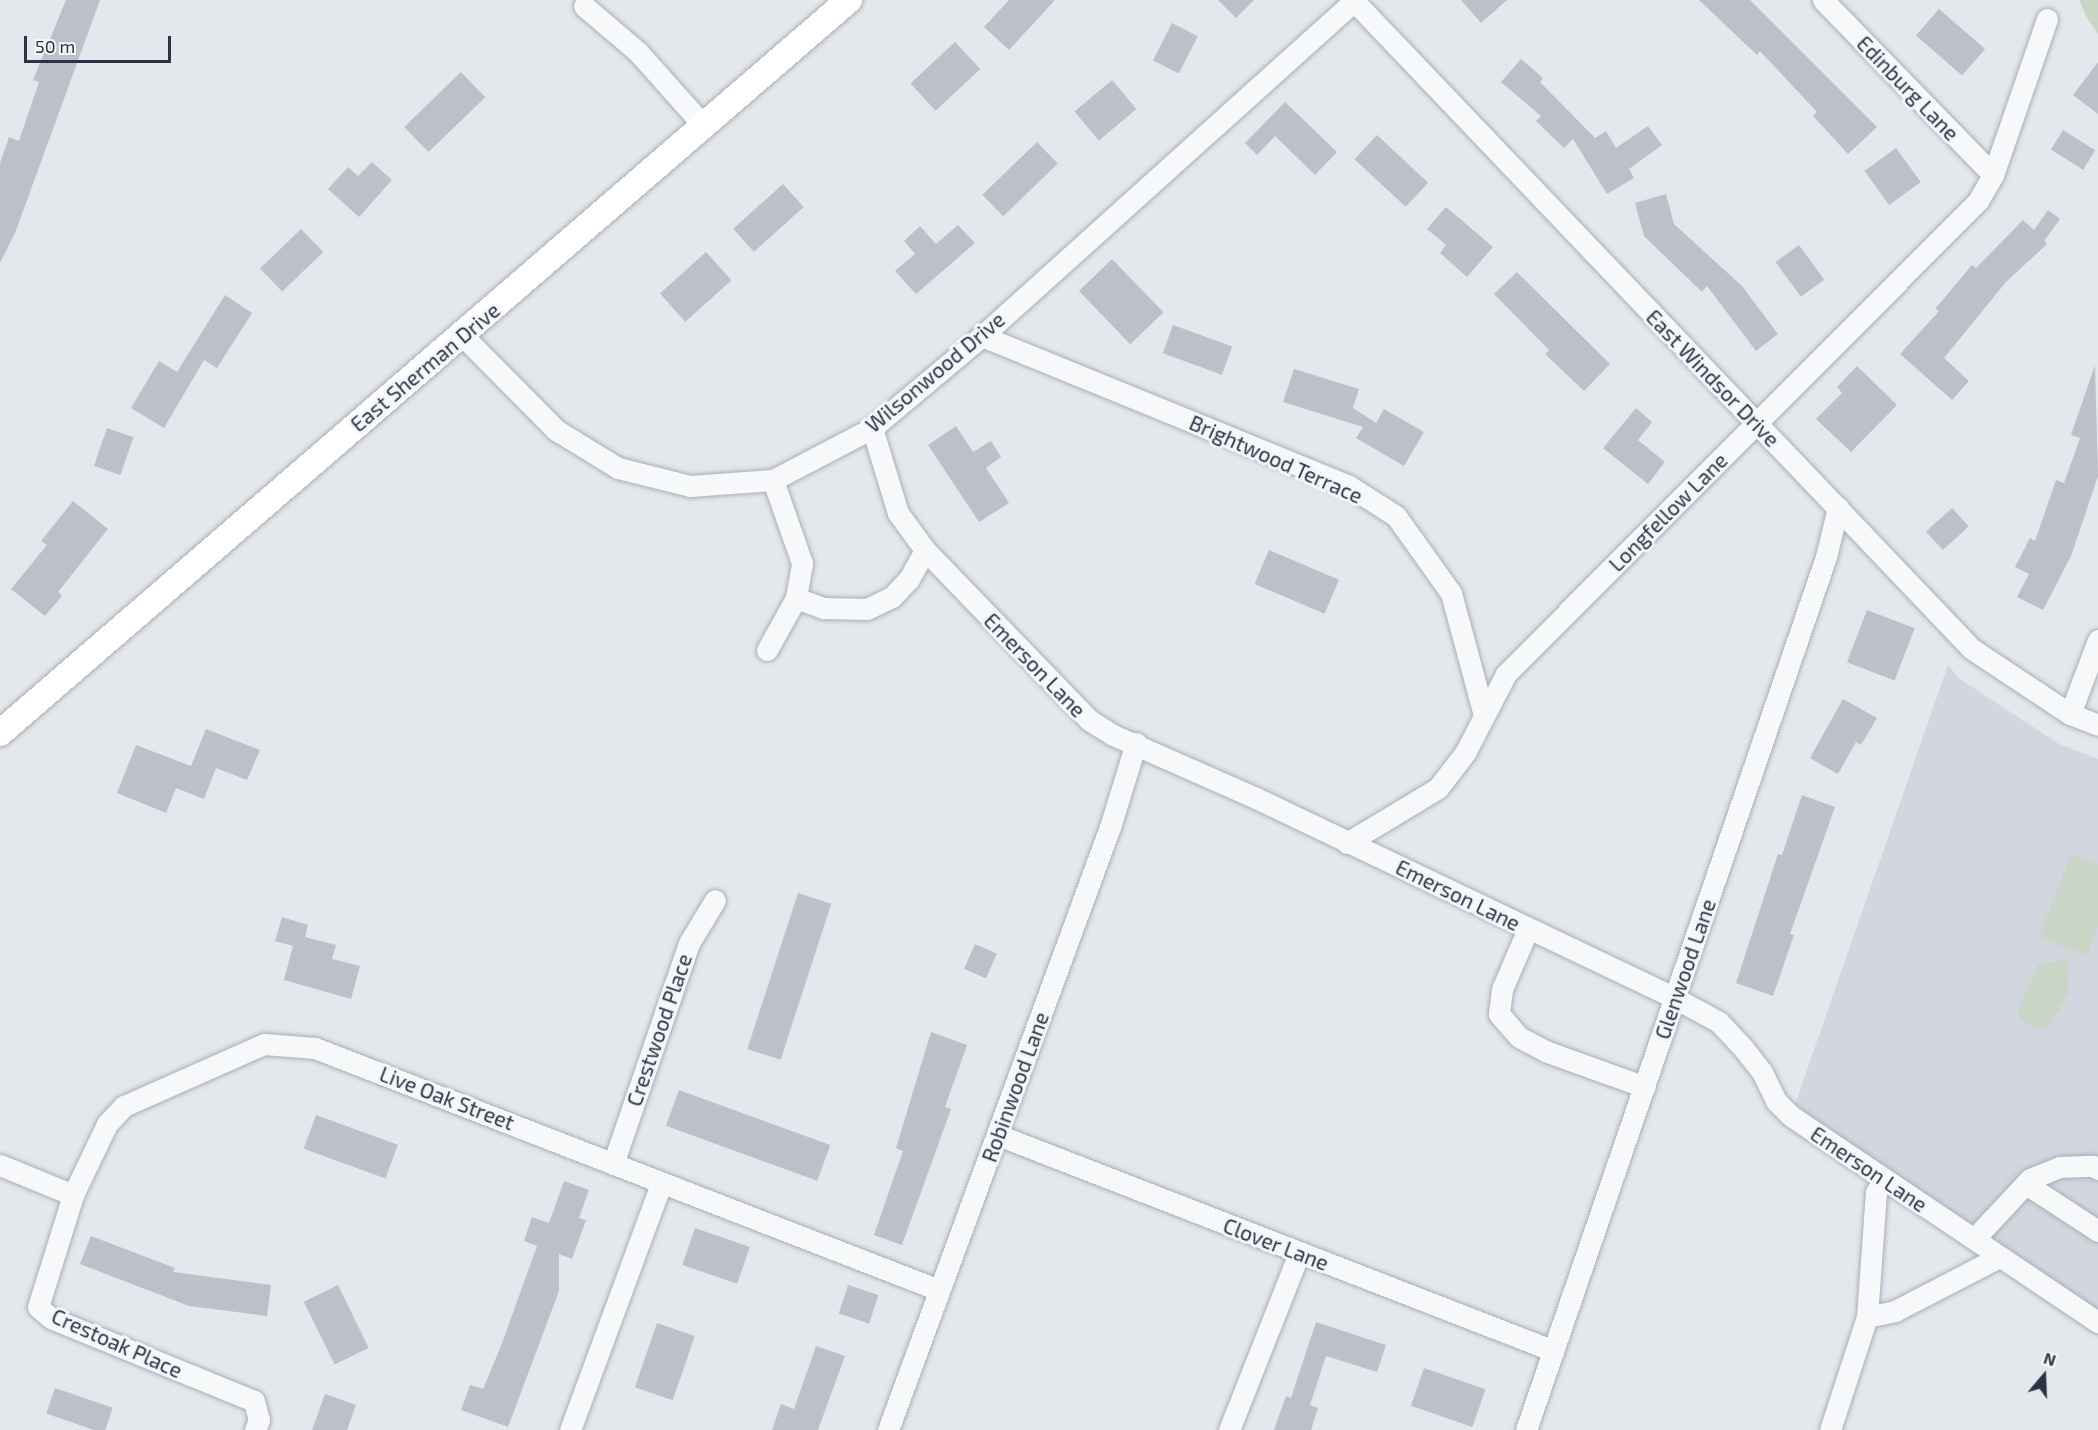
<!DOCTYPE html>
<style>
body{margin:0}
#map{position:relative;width:2098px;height:1430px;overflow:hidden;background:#e4e7ec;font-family:"Exo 2",sans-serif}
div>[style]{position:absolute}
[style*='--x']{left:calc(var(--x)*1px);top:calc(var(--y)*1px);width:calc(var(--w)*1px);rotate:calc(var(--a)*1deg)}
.built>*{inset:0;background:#d2d6de}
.green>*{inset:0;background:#c9d6c5}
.building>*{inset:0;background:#bbc0ca;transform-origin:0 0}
.roads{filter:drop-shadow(0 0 2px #a9aeb7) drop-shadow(0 0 2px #a9aeb7)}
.minor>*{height:21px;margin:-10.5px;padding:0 10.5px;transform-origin:10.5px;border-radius:10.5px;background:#f7f8fa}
.major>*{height:26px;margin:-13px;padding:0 13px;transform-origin:13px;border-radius:13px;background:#fff}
span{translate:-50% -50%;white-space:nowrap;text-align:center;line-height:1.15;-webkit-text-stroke:6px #f4f6f9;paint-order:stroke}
.street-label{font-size:21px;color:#2b3445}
.north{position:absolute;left:2014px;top:1346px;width:60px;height:60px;-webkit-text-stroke:4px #f4f6f9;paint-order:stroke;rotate:19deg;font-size:16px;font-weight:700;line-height:24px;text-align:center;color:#2b3445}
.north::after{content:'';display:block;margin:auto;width:21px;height:27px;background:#2b3445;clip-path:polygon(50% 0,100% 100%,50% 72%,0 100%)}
.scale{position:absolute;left:24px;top:36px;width:147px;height:27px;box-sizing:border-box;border:3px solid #2b3445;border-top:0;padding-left:8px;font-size:18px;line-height:21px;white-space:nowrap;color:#2b3445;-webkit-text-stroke:4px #f4f6f9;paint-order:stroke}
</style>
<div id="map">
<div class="built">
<div style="clip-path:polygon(1948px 665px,1960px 679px,2059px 744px,2098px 759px,2098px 1322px,1791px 1116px)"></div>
</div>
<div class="green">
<div style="clip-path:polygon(2079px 0,2098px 0,2098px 34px,2087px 18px)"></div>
<div style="clip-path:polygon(2071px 854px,2098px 865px,2098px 925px,2087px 955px,2039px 937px)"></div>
<div style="clip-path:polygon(2062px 960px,2069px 962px,2068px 993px,2048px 1028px,2040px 1029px,2020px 1020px,2017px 1011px,2039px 964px)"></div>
</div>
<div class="building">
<div style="clip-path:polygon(66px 0,100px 0,15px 233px,0 263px,0 163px,9px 137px,19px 141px,39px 82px,33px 80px)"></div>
<div style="clip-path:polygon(1009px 0,1055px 0,1009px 50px,984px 27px)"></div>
<div style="clip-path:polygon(1218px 0,1254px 0,1236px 18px)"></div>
<div style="clip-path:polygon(1461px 0,1507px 0,1481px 23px)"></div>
<div style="clip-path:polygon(1699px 0,1750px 0,1877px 127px,1848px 154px,1813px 116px,1817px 112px,1760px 51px,1757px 55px)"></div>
<div style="left:1939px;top:9px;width:61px;height:35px;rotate:41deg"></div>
<div style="left:1172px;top:23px;width:29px;height:42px;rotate:27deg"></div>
<div style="left:955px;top:42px;width:37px;height:61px;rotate:47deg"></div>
<div style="clip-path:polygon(1521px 59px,1543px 78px,1540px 82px,1595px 138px,1606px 131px,1616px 148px,1648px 126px,1662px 145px,1629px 169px,1634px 178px,1607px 194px,1573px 139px,1564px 148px,1536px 121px,1541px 116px,1501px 82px)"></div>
<div style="clip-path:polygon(2098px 62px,2098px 114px,2073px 95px)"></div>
<div style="left:461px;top:72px;width:35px;height:79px;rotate:46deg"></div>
<div style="left:1112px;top:80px;width:38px;height:49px;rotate:50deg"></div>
<div style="clip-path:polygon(1285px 102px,1337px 152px,1315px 175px,1275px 136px,1257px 155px,1245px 143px)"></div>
<div style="left:2063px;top:130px;width:38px;height:23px;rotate:32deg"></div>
<div style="left:1377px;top:135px;width:70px;height:33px;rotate:43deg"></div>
<div style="left:1037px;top:142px;width:30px;height:76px;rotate:46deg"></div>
<div style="left:1896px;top:148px;width:42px;height:39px;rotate:54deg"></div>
<div style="clip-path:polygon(372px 162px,392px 180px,359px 217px,328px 189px,348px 167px,358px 176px)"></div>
<div style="left:783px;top:184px;width:31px;height:67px;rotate:48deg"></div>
<div style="clip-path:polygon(1666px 194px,1674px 224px,1742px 286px,1778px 334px,1756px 351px,1707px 286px,1702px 292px,1644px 236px,1635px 203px)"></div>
<div style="clip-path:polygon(1446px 207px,1493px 247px,1467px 277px,1440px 253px,1446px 245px,1427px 229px)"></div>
<div style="clip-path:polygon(2048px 210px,2060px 219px,2044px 241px,2047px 244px,2006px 282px,1944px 358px,1969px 381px,1952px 400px,1900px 354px,1939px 311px,1935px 309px,1972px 265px,1976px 268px,2023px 220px,2034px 230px)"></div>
<div style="clip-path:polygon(958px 225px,975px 243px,916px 294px,895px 271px,915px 254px,904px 241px,920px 226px,936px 244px)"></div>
<div style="left:301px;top:229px;width:32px;height:57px;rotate:46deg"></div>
<div style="left:1799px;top:245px;width:43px;height:29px;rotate:54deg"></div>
<div style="left:706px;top:252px;width:38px;height:62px;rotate:48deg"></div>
<div style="left:1112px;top:259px;width:74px;height:46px;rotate:46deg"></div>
<div style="clip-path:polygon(1517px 272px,1610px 364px,1584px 391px,1545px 354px,1549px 350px,1494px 294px)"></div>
<div style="clip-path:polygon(225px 295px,252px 313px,217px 368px,204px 360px,164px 428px,131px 408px,159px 361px,177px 372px)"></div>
<div style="left:1173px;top:325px;width:63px;height:30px;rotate:20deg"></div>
<div style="clip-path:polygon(2095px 365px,2098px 476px,2071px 556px,2043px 610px,2017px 597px,2029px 574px,2015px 567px,2030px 538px,2035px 541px,2056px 480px,2064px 483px,2080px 438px,2071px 435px)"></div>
<div style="clip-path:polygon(1857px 366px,1897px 405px,1851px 452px,1816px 419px,1842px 393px,1837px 387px)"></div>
<div style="clip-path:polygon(1294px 369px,1359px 389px,1353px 408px,1376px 423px,1384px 409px,1424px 432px,1404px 466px,1356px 438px,1363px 427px,1283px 402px)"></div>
<div style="clip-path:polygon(1636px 408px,1652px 422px,1638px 440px,1665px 462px,1648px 484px,1603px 448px)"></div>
<div style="clip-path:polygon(956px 426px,973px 452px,991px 441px,1001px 457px,986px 468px,1009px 503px,979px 522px,928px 445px)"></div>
<div style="left:107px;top:428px;width:28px;height:40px;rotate:19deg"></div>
<div style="clip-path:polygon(73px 501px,108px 529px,58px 592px,62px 596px,45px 616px,11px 589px,47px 545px,41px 541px)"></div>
<div style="left:1952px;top:508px;width:25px;height:35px;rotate:48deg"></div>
<div style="left:1269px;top:550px;width:76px;height:37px;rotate:23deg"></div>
<div style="left:1867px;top:610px;width:51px;height:56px;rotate:21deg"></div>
<div style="clip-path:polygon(1843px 699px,1877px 718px,1861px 745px,1856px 742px,1838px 774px,1810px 758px)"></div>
<div style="clip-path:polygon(206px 729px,260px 750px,247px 780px,216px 768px,204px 799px,176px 788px,166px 813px,117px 793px,136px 745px,191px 766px)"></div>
<div style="clip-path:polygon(1802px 795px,1835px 807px,1790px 934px,1794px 935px,1773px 996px,1736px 983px,1778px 854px,1782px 855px)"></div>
<div style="left:798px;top:893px;width:35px;height:164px;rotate:18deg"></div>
<div style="clip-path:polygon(282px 917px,308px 925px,305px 937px,336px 945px,332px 959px,360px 966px,351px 999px,284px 980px,293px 946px,275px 941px)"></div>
<div style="left:975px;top:944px;width:24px;height:27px;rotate:24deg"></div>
<div style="clip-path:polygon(931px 1032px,967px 1045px,945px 1107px,951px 1109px,902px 1245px,874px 1235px,903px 1151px,896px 1148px)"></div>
<div style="left:679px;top:1090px;width:161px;height:38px;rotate:20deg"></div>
<div style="left:316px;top:1115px;width:87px;height:36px;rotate:20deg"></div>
<div style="clip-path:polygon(564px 1181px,589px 1190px,579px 1218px,586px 1220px,572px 1259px,559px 1254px,559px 1291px,508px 1427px,461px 1410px,470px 1385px,483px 1389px,501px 1346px,537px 1246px,524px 1241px,532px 1217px,549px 1223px)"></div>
<div style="left:695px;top:1228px;width:58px;height:39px;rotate:19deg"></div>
<div style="clip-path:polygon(91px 1236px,175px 1268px,173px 1272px,271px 1285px,267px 1316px,189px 1306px,80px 1264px)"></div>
<div style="left:338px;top:1285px;width:70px;height:38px;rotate:64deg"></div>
<div style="left:848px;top:1285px;width:32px;height:30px;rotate:18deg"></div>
<div style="clip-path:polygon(1316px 1322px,1386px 1345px,1377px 1372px,1326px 1356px,1310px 1405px,1318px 1408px,1311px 1430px,1274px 1430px,1286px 1396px,1291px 1398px)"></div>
<div style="left:657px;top:1323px;width:40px;height:68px;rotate:19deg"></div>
<div style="clip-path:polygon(816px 1346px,845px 1356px,818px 1430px,772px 1430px,781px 1404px,794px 1409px)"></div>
<div style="left:1424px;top:1368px;width:65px;height:40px;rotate:19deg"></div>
<div style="left:55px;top:1388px;width:61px;height:27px;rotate:19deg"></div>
<div style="clip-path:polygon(325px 1394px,356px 1405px,347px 1430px,312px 1430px)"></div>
</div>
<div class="roads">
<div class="minor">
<div style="--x:1353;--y:0;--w:897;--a:46.36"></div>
<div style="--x:1972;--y:649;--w:118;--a:33.6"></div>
<div style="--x:2070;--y:714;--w:30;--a:21"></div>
<div style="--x:1823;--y:0;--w:244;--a:45.8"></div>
<div style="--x:584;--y:6;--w:71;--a:40.4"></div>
<div style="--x:638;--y:52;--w:99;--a:48.3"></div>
<div style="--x:462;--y:335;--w:134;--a:45.3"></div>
<div style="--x:556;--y:430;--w:73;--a:31.5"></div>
<div style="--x:618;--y:468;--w:74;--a:14"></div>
<div style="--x:690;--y:486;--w:83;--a:-4.1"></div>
<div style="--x:773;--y:480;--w:112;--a:-27.7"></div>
<div style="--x:872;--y:428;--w:143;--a:-39.9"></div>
<div style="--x:982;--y:336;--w:501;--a:-42"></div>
<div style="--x:982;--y:336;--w:396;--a:22.2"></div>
<div style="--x:1349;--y:486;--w:56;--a:32.6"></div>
<div style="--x:1396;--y:516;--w:95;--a:54.5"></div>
<div style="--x:1451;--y:593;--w:126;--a:74.9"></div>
<div style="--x:872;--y:428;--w:89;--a:73"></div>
<div style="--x:898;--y:513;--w:46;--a:53.9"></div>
<div style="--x:925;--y:550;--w:236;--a:46"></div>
<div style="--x:1089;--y:720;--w:28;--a:32"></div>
<div style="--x:1113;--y:735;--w:156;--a:23.8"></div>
<div style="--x:1256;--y:798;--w:464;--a:25.5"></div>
<div style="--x:1675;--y:998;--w:50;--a:28.6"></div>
<div style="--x:1719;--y:1022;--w:37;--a:47"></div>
<div style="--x:1744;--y:1049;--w:29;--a:52"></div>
<div style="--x:1762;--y:1072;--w:32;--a:64"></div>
<div style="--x:1776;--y:1101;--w:21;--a:45"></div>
<div style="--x:1791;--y:1116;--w:370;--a:33.9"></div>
<div style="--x:796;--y:598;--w:30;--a:20"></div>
<div style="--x:824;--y:608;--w:43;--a:1.3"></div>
<div style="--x:867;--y:609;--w:28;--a:-26"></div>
<div style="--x:892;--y:597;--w:25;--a:-47"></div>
<div style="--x:909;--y:579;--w:33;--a:-61"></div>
<div style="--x:767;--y:650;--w:60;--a:-60.9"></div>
<div style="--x:796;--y:598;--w:36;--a:-80"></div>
<div style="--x:802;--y:563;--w:88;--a:-109.3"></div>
<div style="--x:2070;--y:714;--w:79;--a:-69.3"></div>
<div style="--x:1347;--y:843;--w:106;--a:-31.1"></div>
<div style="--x:1438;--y:788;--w:44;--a:-52.4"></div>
<div style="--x:1465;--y:753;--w:89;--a:-62.6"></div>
<div style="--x:1506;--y:674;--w:668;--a:-45.06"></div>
<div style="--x:1978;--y:201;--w:30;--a:-60"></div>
<div style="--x:1993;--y:175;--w:165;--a:-70.9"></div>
<div style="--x:1528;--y:929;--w:65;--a:113.4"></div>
<div style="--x:1502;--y:989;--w:25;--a:97"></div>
<div style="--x:1499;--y:1014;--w:30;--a:49"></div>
<div style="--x:1519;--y:1037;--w:30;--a:28"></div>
<div style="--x:1545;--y:1051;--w:106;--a:19.8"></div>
<div style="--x:998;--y:1135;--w:596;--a:21.23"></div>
<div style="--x:613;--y:1164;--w:234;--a:-71"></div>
<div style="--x:689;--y:943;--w:50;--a:-58.8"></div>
<div style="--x:0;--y:1165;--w:79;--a:22.3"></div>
<div style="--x:2026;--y:1184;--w:86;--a:33.1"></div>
<div style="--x:1974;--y:1239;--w:82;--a:-47"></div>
<div style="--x:2030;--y:1179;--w:31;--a:-22"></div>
<div style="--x:2059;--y:1167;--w:34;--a:-2"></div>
<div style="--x:2093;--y:1166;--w:6;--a:31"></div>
<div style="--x:1867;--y:1317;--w:29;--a:-12"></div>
<div style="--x:1895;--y:1311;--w:117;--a:-27.4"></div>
<div style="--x:255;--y:1430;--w:11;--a:-68"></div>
<div style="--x:259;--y:1420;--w:20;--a:-105"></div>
<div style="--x:254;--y:1401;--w:219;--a:-157.8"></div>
<div style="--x:51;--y:1318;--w:17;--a:-140"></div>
<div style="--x:38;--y:1307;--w:117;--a:-72.6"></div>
<div style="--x:73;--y:1195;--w:79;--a:-64.4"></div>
<div style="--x:107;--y:1124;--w:25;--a:-47"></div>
<div style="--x:124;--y:1106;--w:153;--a:-23.9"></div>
<div style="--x:264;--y:1044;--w:51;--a:4.5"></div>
<div style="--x:315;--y:1048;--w:669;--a:21.2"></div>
<div style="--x:570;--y:1430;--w:262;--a:-69.7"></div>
<div style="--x:888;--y:1430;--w:643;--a:-69.79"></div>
<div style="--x:1110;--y:827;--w:88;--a:-72.8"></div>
<div style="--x:1229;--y:1430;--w:190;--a:-68.4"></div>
<div style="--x:1526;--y:1430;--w:923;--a:-71.04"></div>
<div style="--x:1826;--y:557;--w:51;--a:-76.5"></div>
<div style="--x:1830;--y:1430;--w:119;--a:-71.9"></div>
<div style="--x:1867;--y:1317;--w:125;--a:-85.9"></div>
<div style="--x:1876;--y:1192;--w:15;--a:-58"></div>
</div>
<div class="major">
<div style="--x:0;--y:733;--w:1122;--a:-40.81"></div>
</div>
</div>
<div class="street-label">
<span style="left:1908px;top:88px;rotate:46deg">Edinburg Lane</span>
<span style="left:425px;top:367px;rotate:-40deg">East Sherman Drive</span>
<span style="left:935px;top:372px;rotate:-40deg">Wilsonwood Drive</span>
<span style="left:1713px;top:378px;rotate:46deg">East Windsor Drive</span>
<span style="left:1276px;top:459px;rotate:24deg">Brightwood Terrace</span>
<span style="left:1668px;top:512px;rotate:-45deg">Longfellow Lane</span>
<span style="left:1035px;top:665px;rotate:46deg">Emerson Lane</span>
<span style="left:1458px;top:895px;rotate:26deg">Emerson Lane</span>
<span style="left:1685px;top:969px;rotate:-71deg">Glenwood Lane</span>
<span style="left:659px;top:1030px;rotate:-71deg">Crestwood Place</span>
<span style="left:1015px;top:1087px;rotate:-70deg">Robinwood Lane</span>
<span style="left:447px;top:1098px;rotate:21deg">Live Oak Street</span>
<span style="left:1869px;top:1169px;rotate:34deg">Emerson Lane</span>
<span style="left:1276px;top:1244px;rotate:21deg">Clover Lane</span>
<span style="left:117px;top:1343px;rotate:24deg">Crestoak Place</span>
</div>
<div class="north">N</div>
<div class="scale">50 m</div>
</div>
